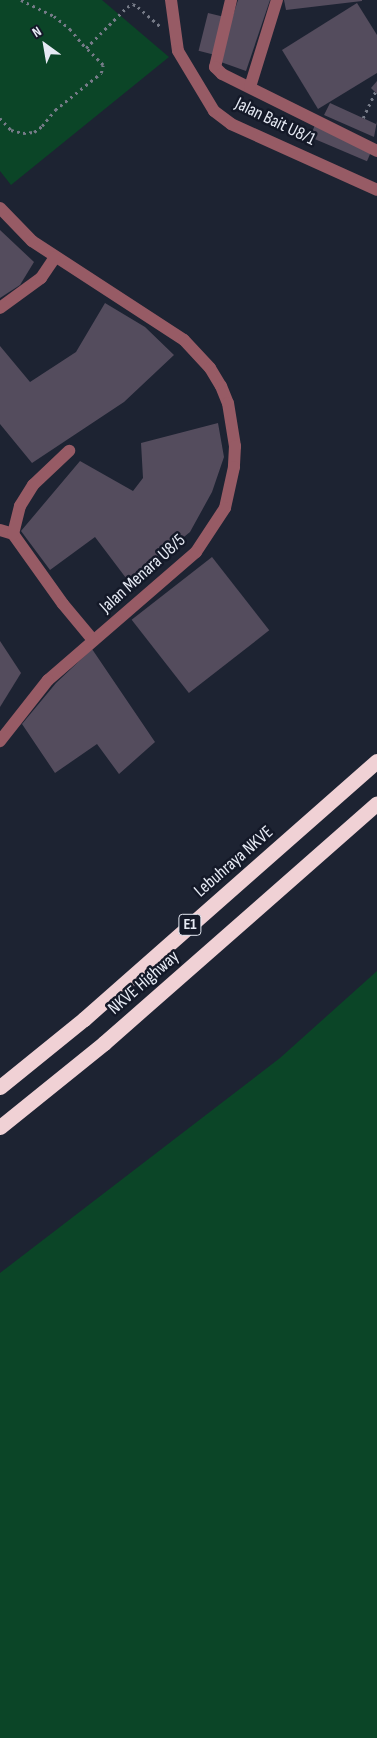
<!DOCTYPE html>
<style>
body{margin:0}
#map{position:relative;width:377px;height:1738px;overflow:hidden;background:#1d2332;font-family:"Sofia Sans Condensed",sans-serif}
div>[style]{position:absolute}
[style*='--x']{left:calc(var(--x)*1px);top:calc(var(--y)*1px);width:calc(var(--w)*1px);rotate:calc(var(--a)*1deg)}
.green>*{inset:0;background:#0b4527}
.building>*{inset:0;background:#544c5d;transform-origin:0 0}
.path>*{height:2.5px;margin-top:-1.25px;transform-origin:0;background:repeating-linear-gradient(90deg,#767b88 0 2.5px,transparent 0 6.5px)}
.minor>*{height:12px;margin:-6px;padding:0 6px;transform-origin:6px;border-radius:6px;background:#975b65}
.highway>*{height:15px;margin:-7.5px;padding:0 7.5px;transform-origin:7.5px;border-radius:7.5px;background:#f0d1d5}
span{translate:-50% -50%;white-space:nowrap;text-align:center;line-height:1.15;-webkit-text-stroke:5px #141928;paint-order:stroke}
.shield-label span{padding:1px 4px;background:#141928;border:1px solid;border-radius:4px;-webkit-text-stroke-width:0}
.shield-label{font-size:16px;color:#e6eaf4;font-weight:700}
.street-label{font-size:18px;color:#e6eaf4}
.north{position:absolute;left:20px;top:20px;width:50px;height:50px;-webkit-text-stroke:4px #141928;paint-order:stroke;rotate:328deg;font-size:14px;font-weight:700;line-height:20px;text-align:center;color:#e6eaf4}
.north::after{content:'';display:block;margin:auto;width:18px;height:22px;background:#e6eaf4;clip-path:polygon(50% 0,100% 100%,50% 72%,0 100%)}
</style>
<div id="map">
<div class="green">
<div style="clip-path:polygon(0 0,102px 0,169px 57px,11px 185px,0 171px)"></div>
<div style="clip-path:polygon(377px 971px,377px 1738px,0 1738px,0 1273px,280px 1058px)"></div>
</div>
<div class="building">
<div style="clip-path:polygon(238px 0,270px 0,246px 71px,218px 61px)"></div>
<div style="clip-path:polygon(284px 0,362px 0,362px 1px,286px 10px)"></div>
<div style="clip-path:polygon(357px 3px,377px 35px,377px 73px,318px 109px,282px 50px)"></div>
<div style="left:208px;top:13px;width:16px;height:39px;rotate:14deg"></div>
<div style="clip-path:polygon(377px 81px,377px 94px,371px 88px)"></div>
<div style="clip-path:polygon(330px 103px,376px 124px,377px 121px,374px 137px,324px 115px)"></div>
<div style="left:315px;top:125px;width:62px;height:13px;rotate:23deg"></div>
<div style="clip-path:polygon(0 230px,34px 262px,20px 285px,0 298px)"></div>
<div style="clip-path:polygon(105px 303px,145px 327px,174px 355px,124px 402px,32px 463px,0 424px,0 346px,30px 382px,76px 352px)"></div>
<div style="clip-path:polygon(218px 423px,224px 457px,212px 492px,190px 532px,129px 582px,95px 537px,50px 570px,21px 531px,80px 461px,133px 491px,143px 478px,141px 443px)"></div>
<div style="left:212px;top:557px;width:93px;height:102px;rotate:52deg"></div>
<div style="clip-path:polygon(0 641px,21px 673px,0 707px)"></div>
<div style="clip-path:polygon(92px 649px,155px 742px,119px 774px,97px 744px,55px 773px,22px 724px,56px 683px)"></div>
</div>
<div class="path">
<div style="--x:21;--y:0;--w:37;--a:26"></div>
<div style="--x:54;--y:16;--w:21;--a:39"></div>
<div style="--x:70;--y:29;--w:25;--a:50"></div>
<div style="--x:0;--y:118;--w:16;--a:47"></div>
<div style="--x:11;--y:130;--w:12;--a:14"></div>
<div style="--x:23;--y:133;--w:11;--a:-5"></div>
<div style="--x:34;--y:132;--w:10;--a:-37"></div>
<div style="--x:42;--y:126;--w:21;--a:-51"></div>
<div style="--x:55;--y:110;--w:59;--a:-38.8"></div>
<div style="--x:101;--y:73;--w:8;--a:-76"></div>
<div style="--x:103;--y:65;--w:24;--a:-135"></div>
<div style="--x:86;--y:48;--w:58;--a:-45"></div>
<div style="--x:127;--y:7;--w:7;--a:-27"></div>
<div style="--x:133;--y:4;--w:6;--a:31"></div>
<div style="--x:138;--y:7;--w:30;--a:41"></div>
<div style="--x:363;--y:118;--w:29;--a:-65"></div>
</div>
<div class="minor">
<div style="--x:171;--y:0;--w:51;--a:82.2"></div>
<div style="--x:178;--y:51;--w:70;--a:59"></div>
<div style="--x:214;--y:111;--w:21;--a:37"></div>
<div style="--x:231;--y:124;--w:160;--a:24.3"></div>
<div style="--x:231;--y:0;--w:69;--a:103.4"></div>
<div style="--x:215;--y:67;--w:10;--a:45"></div>
<div style="--x:222;--y:74;--w:173;--a:26.4"></div>
<div style="--x:250;--y:87;--w:91;--a:-72.8"></div>
<div style="--x:0;--y:208;--w:46;--a:45.9"></div>
<div style="--x:32;--y:241;--w:181;--a:33.1"></div>
<div style="--x:184;--y:340;--w:38;--a:47"></div>
<div style="--x:210;--y:368;--w:21;--a:59"></div>
<div style="--x:221;--y:386;--w:18;--a:68"></div>
<div style="--x:228;--y:403;--w:44;--a:80.8"></div>
<div style="--x:235;--y:446;--w:21;--a:93"></div>
<div style="--x:234;--y:467;--w:42;--a:102.4"></div>
<div style="--x:225;--y:508;--w:53;--a:123.4"></div>
<div style="--x:196;--y:552;--w:196;--a:139.1"></div>
<div style="--x:48;--y:680;--w:78;--a:128.2"></div>
<div style="--x:0;--y:308;--w:51;--a:-36.2"></div>
<div style="--x:41;--y:278;--w:25;--a:-56"></div>
<div style="--x:0;--y:530;--w:14;--a:17"></div>
<div style="--x:13;--y:534;--w:86;--a:54.5"></div>
<div style="--x:63;--y:604;--w:47;--a:50.2"></div>
<div style="--x:13;--y:534;--w:29;--a:-76"></div>
<div style="--x:20;--y:506;--w:25;--a:-58"></div>
<div style="--x:33;--y:485;--w:50;--a:-43.4"></div>
</div>
<div class="highway">
<div style="--x:0;--y:1087;--w:108;--a:-39"></div>
<div style="--x:84;--y:1019;--w:390;--a:-41.4"></div>
<div style="--x:0;--y:1127;--w:134;--a:-38.9"></div>
<div style="--x:104;--y:1043;--w:363;--a:-41.3"></div>
</div>
<div class="shield-label">
<span style="left:190px;top:925px">E1</span>
</div>
<div class="street-label">
<span style="left:275px;top:122px;rotate:26deg">Jalan Bait U8/1</span>
<span style="left:143px;top:574px;rotate:-42deg">Jalan Menara U8/5</span>
<span style="left:234px;top:862px;rotate:-41deg">Lebuhraya NKVE</span>
<span style="left:144px;top:983px;rotate:-41deg">NKVE Highway</span>
</div>
<div class="north">N</div>
</div>
